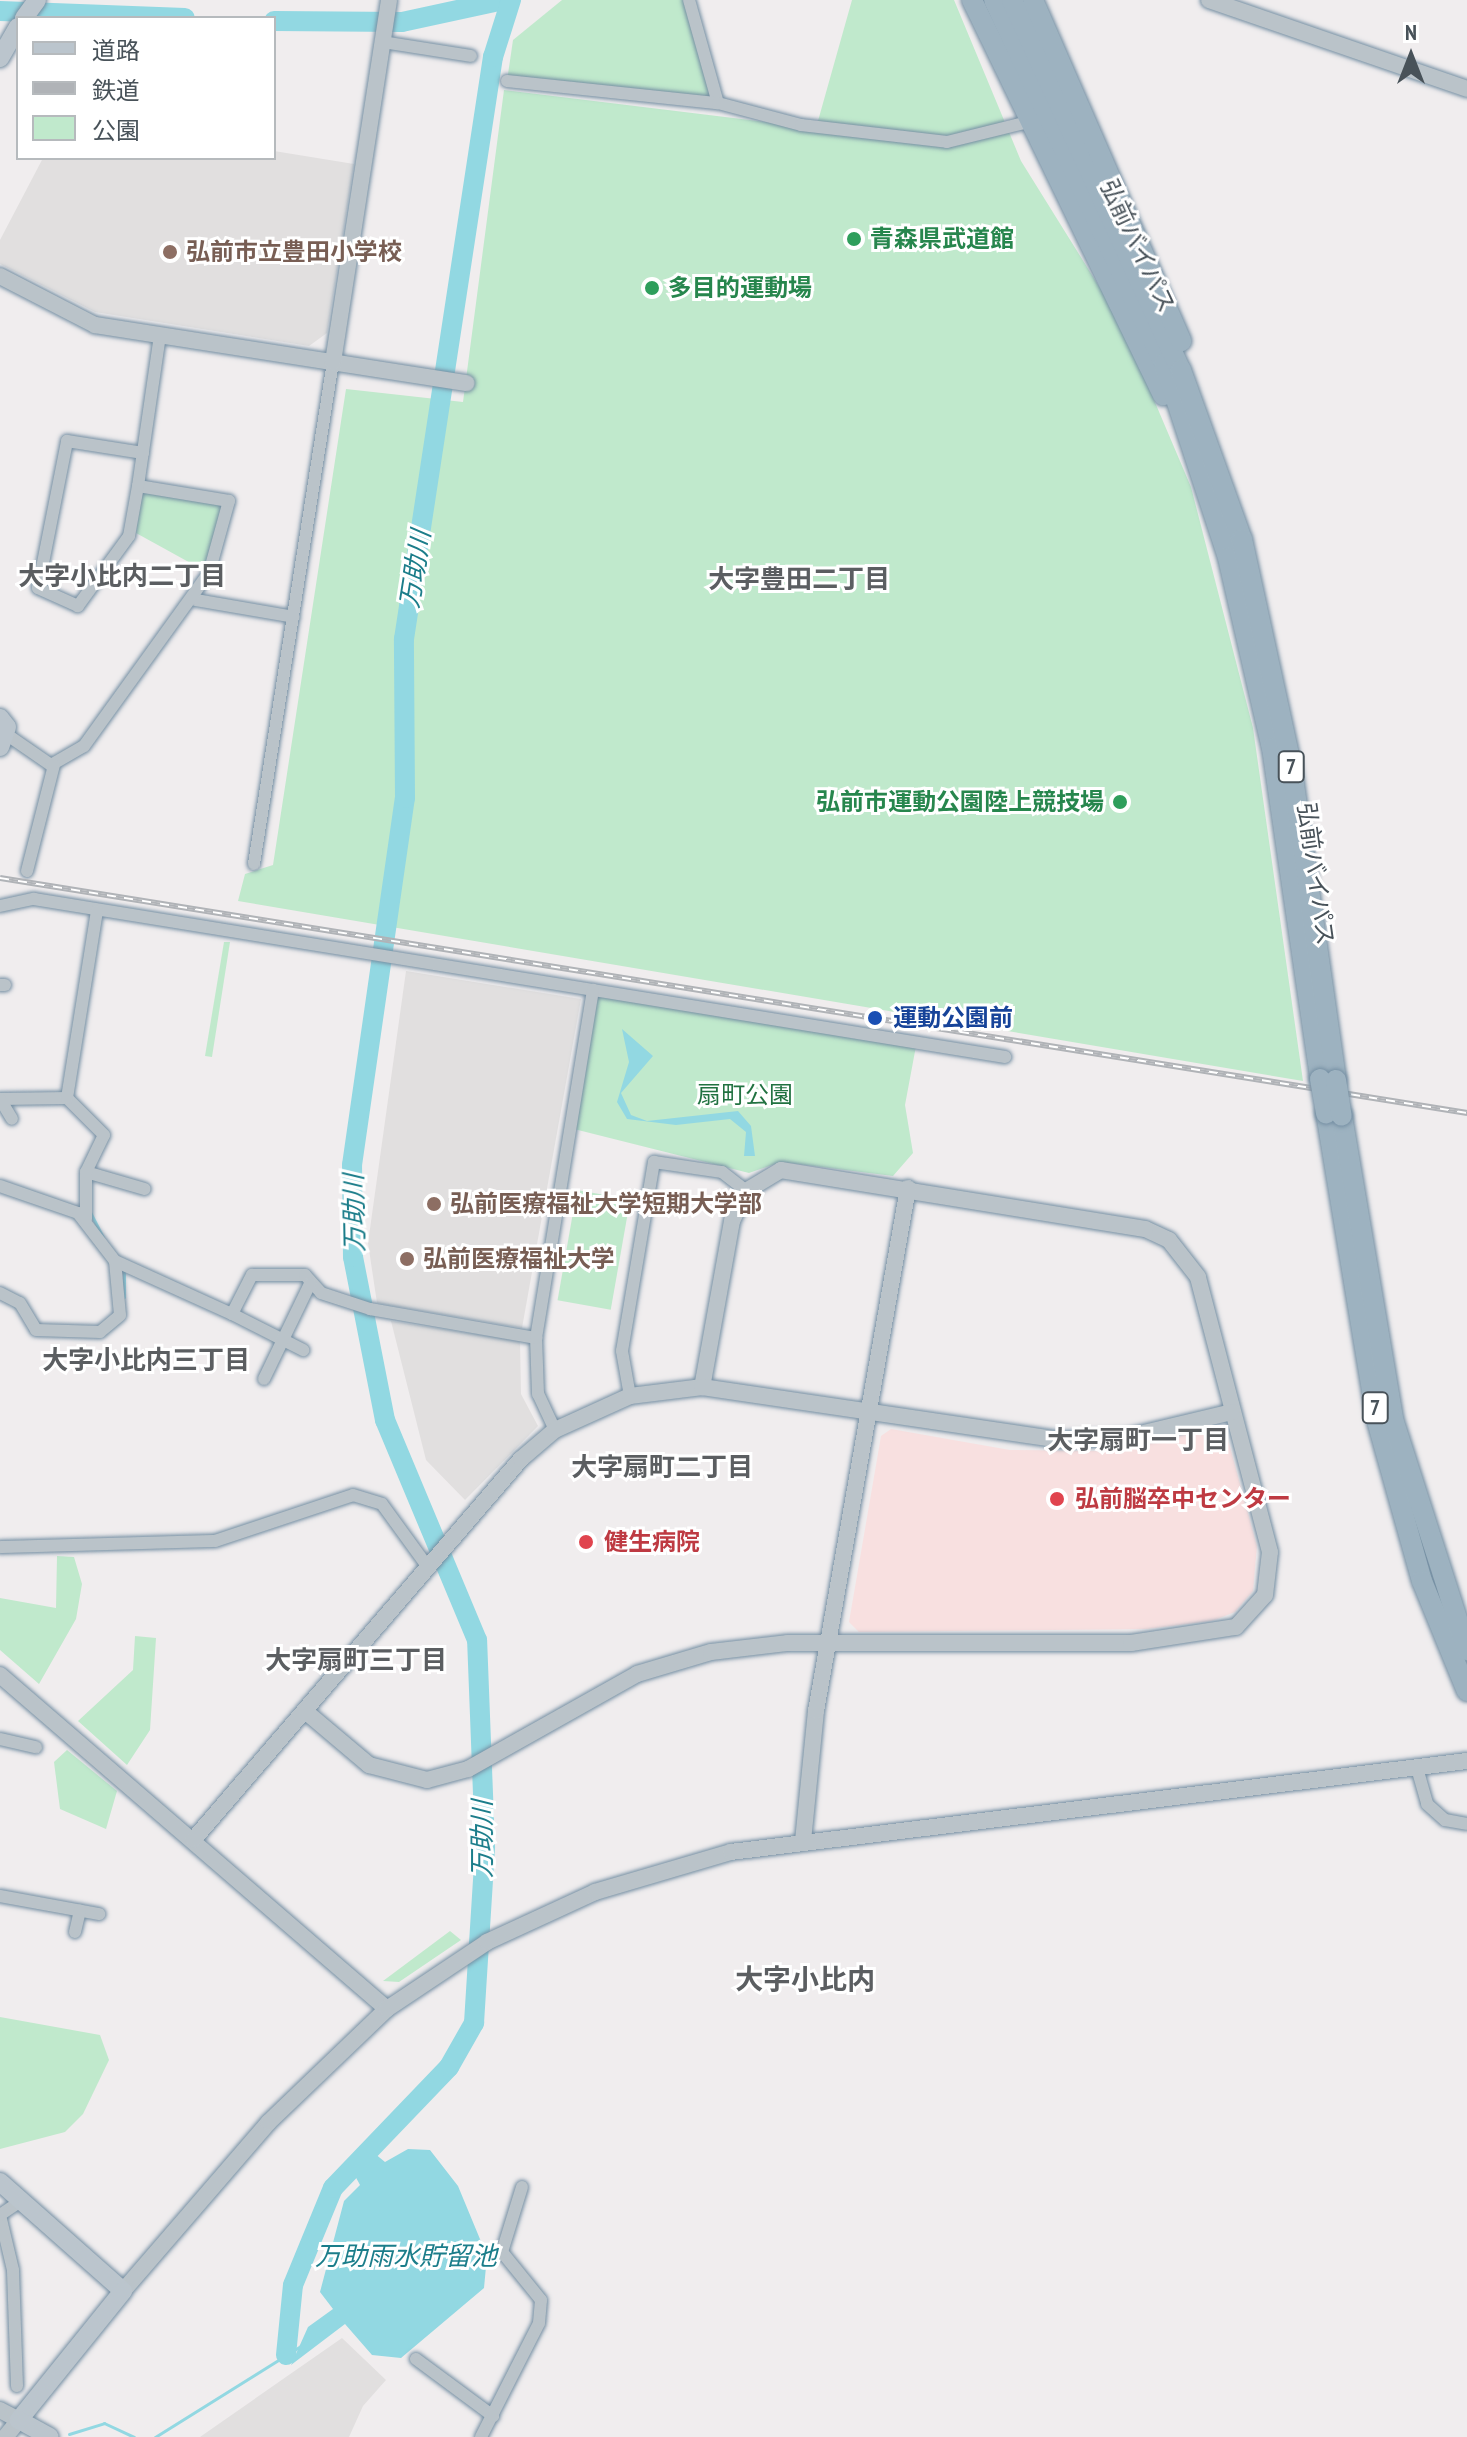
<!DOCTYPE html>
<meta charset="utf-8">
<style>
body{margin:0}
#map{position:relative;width:1467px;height:2437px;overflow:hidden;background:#f0edee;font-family:"PT Sans Narrow","Noto Sans JP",sans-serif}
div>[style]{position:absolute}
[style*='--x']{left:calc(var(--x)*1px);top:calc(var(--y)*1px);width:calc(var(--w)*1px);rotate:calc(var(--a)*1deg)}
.education>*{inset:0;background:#e1dfdf}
.medical>*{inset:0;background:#f8e0e0}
.green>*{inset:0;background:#c0e9cc;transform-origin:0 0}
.water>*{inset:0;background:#92d8e2}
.stream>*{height:3px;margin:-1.5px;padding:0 1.5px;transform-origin:1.5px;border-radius:1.5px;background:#92d8e2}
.river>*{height:20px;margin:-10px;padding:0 10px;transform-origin:10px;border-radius:10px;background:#92d8e2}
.roads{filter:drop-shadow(0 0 2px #758fa3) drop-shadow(0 0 2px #758fa3)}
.minor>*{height:12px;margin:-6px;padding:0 6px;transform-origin:6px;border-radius:6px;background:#bac3c9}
.tertiary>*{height:16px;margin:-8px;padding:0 8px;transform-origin:8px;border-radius:8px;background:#bac3c9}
.secondary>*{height:18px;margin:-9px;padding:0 9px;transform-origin:9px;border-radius:9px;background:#bbc5cd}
.trunk>*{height:20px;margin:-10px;padding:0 10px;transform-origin:10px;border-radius:10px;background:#9db2c0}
.rail>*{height:6px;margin-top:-3px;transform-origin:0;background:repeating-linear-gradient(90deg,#fff 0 9px,#b0b3b7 0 18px);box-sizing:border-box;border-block:2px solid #b0b3b7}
.bridges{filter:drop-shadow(0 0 2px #758fa3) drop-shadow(0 0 2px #758fa3)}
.trunk-bridge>*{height:20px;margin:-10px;padding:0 10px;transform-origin:10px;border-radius:10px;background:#9db2c0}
.dots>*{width:22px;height:22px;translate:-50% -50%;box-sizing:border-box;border:4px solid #fff;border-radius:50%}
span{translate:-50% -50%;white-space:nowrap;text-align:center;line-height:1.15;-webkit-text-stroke:6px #fff;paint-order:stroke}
.shield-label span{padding:2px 6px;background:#fff;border:2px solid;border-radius:6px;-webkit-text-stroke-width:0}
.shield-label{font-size:22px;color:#485259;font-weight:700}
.leisure-label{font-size:24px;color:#27864d;font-weight:700}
.left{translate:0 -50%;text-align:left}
.right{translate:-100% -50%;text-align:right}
.street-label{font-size:24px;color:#485259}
.education-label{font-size:24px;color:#785e54;font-weight:700}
.transit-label{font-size:24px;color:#164399;font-weight:700}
.park-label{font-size:24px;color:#217241}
.health-label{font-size:24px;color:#be3a42;font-weight:700}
.water-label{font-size:26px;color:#1b7d8a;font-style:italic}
.neighbourhood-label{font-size:26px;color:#5b5e61;font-weight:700}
.quarter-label{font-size:28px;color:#5b5e61;font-weight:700}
.legend{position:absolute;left:16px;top:16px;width:260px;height:144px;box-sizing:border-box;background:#fff;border:2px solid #b6babd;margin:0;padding:10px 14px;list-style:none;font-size:24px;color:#485259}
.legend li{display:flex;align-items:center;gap:16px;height:40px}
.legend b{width:40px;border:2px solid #b6babd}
.north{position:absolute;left:1371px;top:16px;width:80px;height:80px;-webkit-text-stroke:6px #fff;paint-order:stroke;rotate:0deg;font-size:22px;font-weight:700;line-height:32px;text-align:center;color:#485259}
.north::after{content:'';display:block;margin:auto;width:28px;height:36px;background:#485259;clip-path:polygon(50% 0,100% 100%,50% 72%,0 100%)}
</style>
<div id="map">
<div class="education">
<div style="clip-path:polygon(274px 151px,354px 164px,327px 333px,309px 346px,95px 312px,0 264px,0 240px,43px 158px,274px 158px)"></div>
<div style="clip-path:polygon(406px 971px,581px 999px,522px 1328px,377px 1303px,368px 1243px)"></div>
<div style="clip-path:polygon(391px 1321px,520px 1341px,521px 1394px,538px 1426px,465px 1500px,426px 1460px)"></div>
<div style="clip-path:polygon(342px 2338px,386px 2380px,363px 2406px,349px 2437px,200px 2437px)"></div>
</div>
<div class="medical">
<div style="clip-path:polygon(891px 1429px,1010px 1450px,1100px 1451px,1216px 1429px,1227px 1436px,1257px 1546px,1253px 1591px,1235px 1612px,1212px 1621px,1148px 1629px,859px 1632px,849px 1622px,881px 1436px)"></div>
</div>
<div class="green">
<div style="clip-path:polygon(562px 0,689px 0,718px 103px,507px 81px,513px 40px)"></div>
<div style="clip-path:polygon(852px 0,954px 0,1021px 161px,1120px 320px,1191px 487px,1253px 728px,1303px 1081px,238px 901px,245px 874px,273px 865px,346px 389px,463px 402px,504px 90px,816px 128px)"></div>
<div style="clip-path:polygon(142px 490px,225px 504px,205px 571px,136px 533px)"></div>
<div style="clip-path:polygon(224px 942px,230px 942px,212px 1057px,205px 1056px)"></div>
<div style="clip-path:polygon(598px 996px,916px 1046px,905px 1105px,913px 1153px,893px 1176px,781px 1162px,749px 1173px,570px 1128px)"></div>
<div style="left:577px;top:1190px;width:54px;height:112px;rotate:10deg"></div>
<div style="clip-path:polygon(57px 1556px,74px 1557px,82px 1584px,76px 1619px,39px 1684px,0 1650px,0 1598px,56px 1608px)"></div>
<div style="clip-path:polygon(135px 1636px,156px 1638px,150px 1730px,127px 1765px,78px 1721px,133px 1670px)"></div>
<div style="clip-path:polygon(67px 1750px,117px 1791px,106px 1829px,60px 1809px,54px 1762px)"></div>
<div style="clip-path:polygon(450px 1931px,461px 1940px,399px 1982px,383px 1981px)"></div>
<div style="clip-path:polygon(0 2017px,100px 2035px,109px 2060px,83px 2114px,65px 2132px,0 2149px)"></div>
</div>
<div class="water">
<div style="clip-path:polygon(622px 1029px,653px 1056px,621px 1093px,631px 1115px,647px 1121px,738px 1111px,751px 1126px,755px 1156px,744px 1156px,746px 1132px,730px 1119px,676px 1125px,627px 1119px,617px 1102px,629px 1062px)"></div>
<div style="clip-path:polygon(408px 2149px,430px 2150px,458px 2186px,487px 2256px,484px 2288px,401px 2358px,372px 2355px,345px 2324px,291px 2365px,308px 2327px,333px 2309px,320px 2292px,344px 2201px,360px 2185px,353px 2172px,374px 2153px,385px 2162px)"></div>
</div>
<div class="stream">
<div style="--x:90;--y:1212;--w:28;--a:63"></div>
<div style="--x:124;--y:1269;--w:28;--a:90"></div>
<div style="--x:358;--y:2157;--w:9;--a:49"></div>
<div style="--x:69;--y:2434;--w:37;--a:-17"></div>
<div style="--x:104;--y:2423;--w:33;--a:25"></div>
<div style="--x:155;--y:2437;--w:176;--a:-32"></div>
</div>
<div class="river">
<div style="--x:0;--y:11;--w:185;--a:2.2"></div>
<div style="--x:274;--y:21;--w:128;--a:0.4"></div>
<div style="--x:402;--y:22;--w:104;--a:-12.2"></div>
<div style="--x:286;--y:2355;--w:70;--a:-84.3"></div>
<div style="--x:293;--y:2285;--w:105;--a:-67.6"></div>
<div style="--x:333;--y:2188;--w:168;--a:-46.2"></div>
<div style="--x:449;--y:2067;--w:51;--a:-60.4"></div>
<div style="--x:474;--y:2023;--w:177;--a:-86.4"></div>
<div style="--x:485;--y:1846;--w:206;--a:-92.2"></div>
<div style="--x:477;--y:1640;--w:238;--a:-112.7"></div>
<div style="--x:385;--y:1420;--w:166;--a:-101.1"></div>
<div style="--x:353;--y:1257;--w:92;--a:-90.6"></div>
<div style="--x:352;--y:1165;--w:371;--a:-81.8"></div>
<div style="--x:405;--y:798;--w:159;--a:-90.4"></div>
<div style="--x:404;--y:639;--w:589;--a:-81.31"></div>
<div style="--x:493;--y:57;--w:60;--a:-72.5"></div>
</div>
<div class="roads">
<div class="minor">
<div style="--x:689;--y:0;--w:107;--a:74.3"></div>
<div style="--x:383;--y:42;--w:89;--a:9"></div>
<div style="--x:507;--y:81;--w:212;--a:6"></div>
<div style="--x:718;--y:103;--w:86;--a:14.8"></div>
<div style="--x:801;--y:125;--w:147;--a:6.6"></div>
<div style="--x:947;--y:142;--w:83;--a:-13.9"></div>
<div style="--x:138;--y:486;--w:51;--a:100.2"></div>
<div style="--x:129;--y:536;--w:87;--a:126.1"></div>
<div style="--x:78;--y:606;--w:44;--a:-155.8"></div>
<div style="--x:38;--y:588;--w:150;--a:-78.8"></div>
<div style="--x:67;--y:441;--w:77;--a:9"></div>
<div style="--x:196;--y:600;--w:99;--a:9.8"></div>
<div style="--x:6;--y:734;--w:55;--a:34.6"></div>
<div style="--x:51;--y:765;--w:38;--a:-30"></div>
<div style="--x:84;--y:746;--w:213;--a:-54.2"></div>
<div style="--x:209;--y:573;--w:75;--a:-74.5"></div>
<div style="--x:229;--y:501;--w:92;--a:-170.6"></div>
<div style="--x:138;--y:486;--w:152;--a:-81.7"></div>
<div style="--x:254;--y:864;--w:508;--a:-81.06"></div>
<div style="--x:27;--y:871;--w:109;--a:-75.7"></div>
<div style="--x:0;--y:906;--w:35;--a:-12"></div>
<div style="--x:34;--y:899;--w:984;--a:9.24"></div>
<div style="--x:0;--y:985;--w:5;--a:0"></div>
<div style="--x:0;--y:1099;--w:67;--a:-0.9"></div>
<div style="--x:0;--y:1099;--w:23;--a:59"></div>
<div style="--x:86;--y:1172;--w:61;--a:16.1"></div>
<div style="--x:0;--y:1186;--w:83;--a:19.1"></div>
<div style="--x:78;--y:1213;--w:61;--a:52.4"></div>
<div style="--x:115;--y:1261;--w:128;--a:24.4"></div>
<div style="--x:232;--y:1314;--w:44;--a:-62.9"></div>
<div style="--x:252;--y:1275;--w:53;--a:0"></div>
<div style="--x:305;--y:1275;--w:24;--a:48"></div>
<div style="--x:321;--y:1293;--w:52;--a:18.1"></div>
<div style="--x:370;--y:1309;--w:169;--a:9.9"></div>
<div style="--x:86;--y:1219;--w:47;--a:-90"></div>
<div style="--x:86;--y:1172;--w:41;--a:-64.1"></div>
<div style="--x:104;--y:1135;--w:52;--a:-135"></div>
<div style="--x:67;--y:1098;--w:189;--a:-80.9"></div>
<div style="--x:0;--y:1293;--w:22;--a:27"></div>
<div style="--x:20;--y:1303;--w:31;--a:59"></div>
<div style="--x:36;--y:1330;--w:64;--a:1.8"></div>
<div style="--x:100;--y:1332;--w:26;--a:-40"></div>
<div style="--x:120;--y:1315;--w:54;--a:-95.3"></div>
<div style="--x:232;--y:1314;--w:80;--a:26.9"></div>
<div style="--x:264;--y:1379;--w:106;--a:-64.2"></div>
<div style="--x:630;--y:1396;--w:46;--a:-100.1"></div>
<div style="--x:622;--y:1351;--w:192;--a:-80.4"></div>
<div style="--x:654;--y:1162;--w:69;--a:8.4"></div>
<div style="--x:722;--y:1172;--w:31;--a:38"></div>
<div style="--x:555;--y:1430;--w:40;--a:-115"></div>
<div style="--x:538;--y:1394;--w:56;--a:-92"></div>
<div style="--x:536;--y:1338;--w:353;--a:-80.7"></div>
<div style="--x:0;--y:1547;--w:215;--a:-1.6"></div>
<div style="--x:215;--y:1541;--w:145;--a:-18.4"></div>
<div style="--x:353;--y:1495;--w:30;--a:17"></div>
<div style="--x:382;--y:1504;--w:77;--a:54"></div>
<div style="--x:0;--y:1739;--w:37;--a:13"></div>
<div style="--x:1417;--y:1768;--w:37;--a:74"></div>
<div style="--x:1427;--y:1804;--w:24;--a:42"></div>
<div style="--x:1445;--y:1820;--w:22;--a:10"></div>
<div style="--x:0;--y:1896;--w:101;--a:10.3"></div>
<div style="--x:75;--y:1932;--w:22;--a:-77"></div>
<div style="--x:416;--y:2359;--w:96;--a:36.5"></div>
<div style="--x:17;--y:2386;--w:116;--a:-92"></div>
<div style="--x:13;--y:2270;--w:57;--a:-103.3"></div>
<div style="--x:0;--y:2215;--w:23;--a:-34"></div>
<div style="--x:481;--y:2437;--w:128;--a:-63"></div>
<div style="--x:539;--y:2323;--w:23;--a:-85"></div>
<div style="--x:541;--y:2300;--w:62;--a:-129.1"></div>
<div style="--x:502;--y:2252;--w:68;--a:-72.9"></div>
</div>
<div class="tertiary">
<div style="--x:1209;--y:0;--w:273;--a:19"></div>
<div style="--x:0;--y:276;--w:107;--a:27.3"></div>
<div style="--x:95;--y:325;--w:376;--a:8.9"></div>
<div style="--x:333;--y:362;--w:366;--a:-81.2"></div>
<div style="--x:0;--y:1675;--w:511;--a:40.8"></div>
<div style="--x:305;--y:1711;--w:84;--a:40.2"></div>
<div style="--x:369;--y:1765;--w:60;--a:14.5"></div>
<div style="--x:427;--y:1780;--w:42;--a:-15"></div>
<div style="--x:468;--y:1769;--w:194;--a:-29.3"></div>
<div style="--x:637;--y:1674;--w:77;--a:-16.6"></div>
<div style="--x:711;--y:1652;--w:78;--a:-6.7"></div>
<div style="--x:788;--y:1643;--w:343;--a:0"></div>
<div style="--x:1131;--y:1643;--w:106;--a:-8.7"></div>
<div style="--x:1236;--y:1627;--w:43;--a:-47.8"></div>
<div style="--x:1265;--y:1595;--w:43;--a:-83.4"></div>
<div style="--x:1270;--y:1552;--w:284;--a:-104.7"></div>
<div style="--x:1198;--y:1277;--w:47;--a:-128.1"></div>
<div style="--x:1169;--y:1240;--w:26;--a:-155"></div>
<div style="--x:1145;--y:1229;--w:369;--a:-170.8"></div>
<div style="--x:781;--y:1170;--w:41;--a:149"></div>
<div style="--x:746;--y:1191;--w:33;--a:115"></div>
<div style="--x:732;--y:1221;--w:169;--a:100.2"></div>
<div style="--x:194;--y:1839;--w:501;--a:-49.29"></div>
<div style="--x:521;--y:1459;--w:45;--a:-40.5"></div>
<div style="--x:555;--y:1430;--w:82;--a:-24.4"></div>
<div style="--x:630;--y:1396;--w:73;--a:-7.1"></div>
<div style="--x:702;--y:1387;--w:362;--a:8.4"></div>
<div style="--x:1060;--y:1440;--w:67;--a:-2.6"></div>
<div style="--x:1127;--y:1437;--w:108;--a:-13.4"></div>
<div style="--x:803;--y:1841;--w:131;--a:-84.3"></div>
<div style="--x:816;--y:1711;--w:531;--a:-80.02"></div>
<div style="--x:123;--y:2291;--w:223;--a:-49.2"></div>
<div style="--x:269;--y:2122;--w:163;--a:-43.8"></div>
<div style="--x:387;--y:2009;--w:120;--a:-33.8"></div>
<div style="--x:487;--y:1942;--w:119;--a:-24.8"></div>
<div style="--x:595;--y:1892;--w:142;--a:-16.4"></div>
<div style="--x:731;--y:1852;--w:742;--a:-7.05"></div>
<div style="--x:0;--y:2410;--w:21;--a:28"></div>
<div style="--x:19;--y:2420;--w:22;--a:129"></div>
</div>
<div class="secondary">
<div style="--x:24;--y:18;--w:22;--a:-54"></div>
<div style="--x:0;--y:58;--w:36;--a:-60"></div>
<div style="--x:0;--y:718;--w:11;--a:52"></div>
<div style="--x:7;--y:727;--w:21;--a:109"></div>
<div style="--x:0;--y:2182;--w:164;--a:41.5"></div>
<div style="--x:123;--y:2291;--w:166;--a:128.9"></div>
<div style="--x:19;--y:2420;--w:35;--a:29"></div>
</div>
<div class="trunk">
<div style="--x:972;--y:0;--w:439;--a:64.2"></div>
<div style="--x:994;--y:0;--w:401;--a:64.9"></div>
<div style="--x:1164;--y:363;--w:205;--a:71.8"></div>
<div style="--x:1228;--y:558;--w:195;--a:77"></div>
<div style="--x:1272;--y:748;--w:334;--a:81.7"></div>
<div style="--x:1012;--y:0;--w:407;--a:65.5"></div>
<div style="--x:1181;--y:370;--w:180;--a:70.2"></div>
<div style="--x:1242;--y:539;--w:229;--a:77.7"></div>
<div style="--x:1291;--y:763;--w:320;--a:81.9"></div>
<div style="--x:1033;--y:0;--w:372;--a:66.5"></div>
<div style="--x:1326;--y:1113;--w:312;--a:80.6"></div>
<div style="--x:1377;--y:1421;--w:166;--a:74.3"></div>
<div style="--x:1422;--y:1581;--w:119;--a:67.8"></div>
<div style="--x:1342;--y:1116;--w:307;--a:80.4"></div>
<div style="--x:1393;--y:1419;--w:243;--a:72.2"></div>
</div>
</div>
<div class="rail">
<div style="--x:0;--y:878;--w:1486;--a:9.1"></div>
</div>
<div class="bridges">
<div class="trunk-bridge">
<div style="--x:1320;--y:1079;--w:35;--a:80"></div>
<div style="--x:1336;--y:1080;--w:36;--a:81"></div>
</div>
</div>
<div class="dots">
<div style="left:854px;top:239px;background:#2e9e5b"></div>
<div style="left:170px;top:252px;background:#8d6e63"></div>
<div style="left:652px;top:288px;background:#2e9e5b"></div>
<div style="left:1120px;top:802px;background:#2e9e5b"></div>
<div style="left:875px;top:1018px;background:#1a4fb4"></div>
<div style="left:434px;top:1204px;background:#8d6e63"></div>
<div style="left:407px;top:1259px;background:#8d6e63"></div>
<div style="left:1057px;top:1499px;background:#e0444e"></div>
<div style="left:586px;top:1542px;background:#e0444e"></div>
</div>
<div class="shield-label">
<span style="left:1291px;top:767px">7</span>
<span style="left:1375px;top:1408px">7</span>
</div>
<div class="leisure-label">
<span class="left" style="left:870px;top:239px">青森県武道館</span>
<span class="left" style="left:668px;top:288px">多目的運動場</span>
<span class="right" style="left:1104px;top:802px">弘前市運動公園陸上競技場</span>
</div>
<div class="street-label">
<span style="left:1138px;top:246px;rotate:65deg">弘前バイパス</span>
<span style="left:1316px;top:874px;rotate:82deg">弘前バイパス</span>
</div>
<div class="education-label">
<span class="left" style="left:186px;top:252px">弘前市立豊田小学校</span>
<span class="left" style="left:450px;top:1204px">弘前医療福祉大学短期大学部</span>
<span class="left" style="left:423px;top:1259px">弘前医療福祉大学</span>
</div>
<div class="transit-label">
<span class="left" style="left:893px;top:1018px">運動公園前</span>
</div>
<div class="park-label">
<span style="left:745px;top:1095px">扇町公園</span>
</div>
<div class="health-label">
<span class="left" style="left:1075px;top:1499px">弘前脳卒中センター</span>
<span class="left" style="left:604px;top:1542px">健生病院</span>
</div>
<div class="water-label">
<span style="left:415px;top:569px;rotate:-81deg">万助川</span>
<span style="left:354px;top:1213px;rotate:-91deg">万助川</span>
<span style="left:482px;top:1839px;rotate:-90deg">万助川</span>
<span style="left:406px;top:2256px">万助雨水貯留池</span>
</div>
<div class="neighbourhood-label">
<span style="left:122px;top:576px">大字小比内二丁目</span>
<span style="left:799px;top:579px">大字豊田二丁目</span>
<span style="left:146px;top:1360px">大字小比内三丁目</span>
<span style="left:1138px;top:1440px">大字扇町一丁目</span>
<span style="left:662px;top:1467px">大字扇町二丁目</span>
<span style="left:356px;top:1660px">大字扇町三丁目</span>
</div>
<div class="quarter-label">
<span style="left:805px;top:1979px">大字小比内</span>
</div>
<ul class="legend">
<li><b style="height:10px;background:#bbc5cd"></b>道路</li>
<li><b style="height:10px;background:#b0b3b7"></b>鉄道</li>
<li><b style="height:22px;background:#c0e9cc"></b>公園</li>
</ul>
<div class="north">N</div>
</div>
